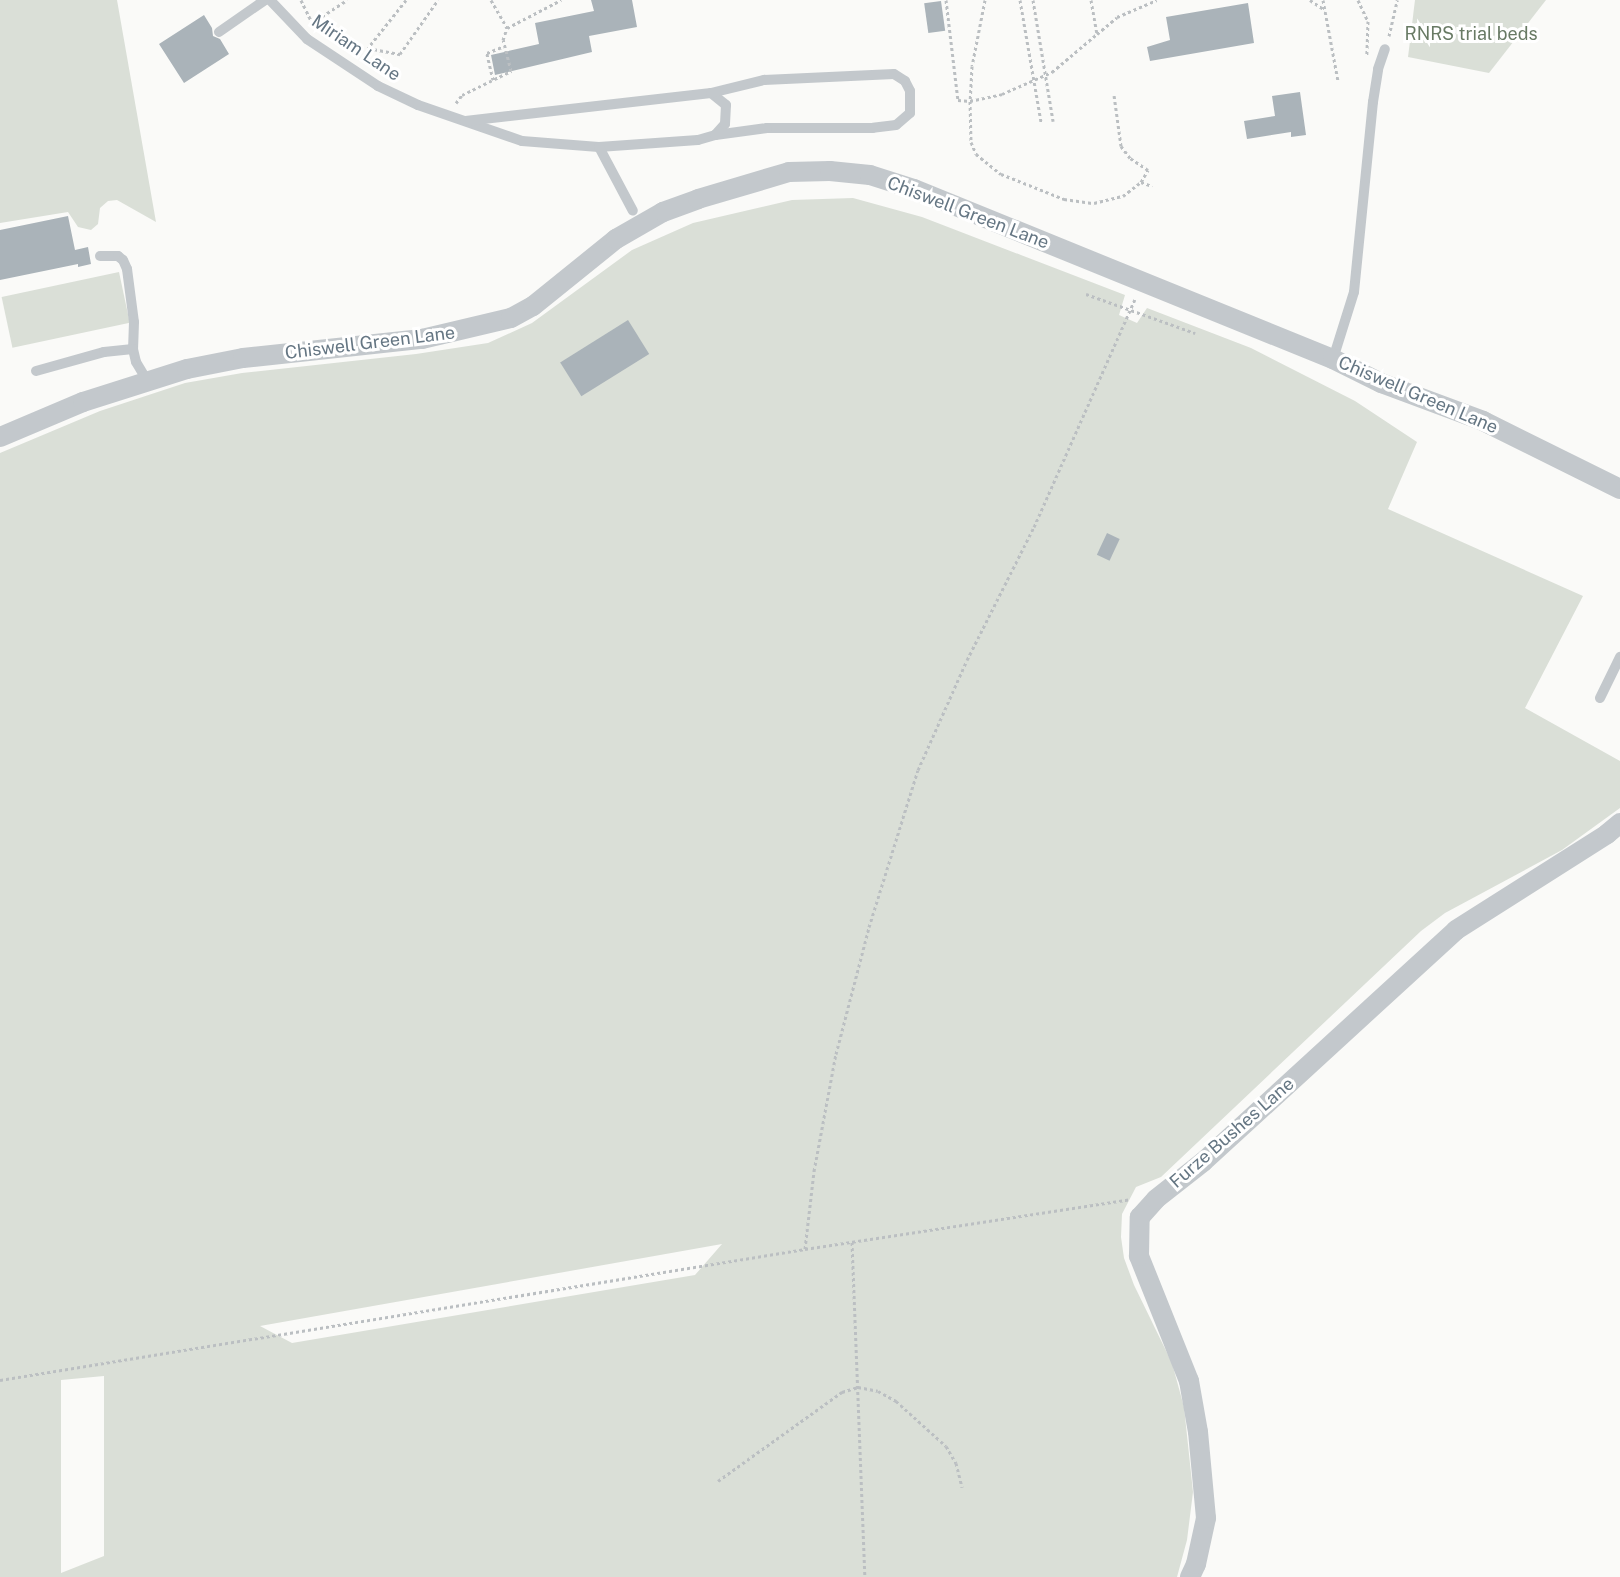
<!DOCTYPE html>
<style>
body{margin:0}
#map{position:relative;width:1620px;height:1577px;overflow:hidden;background:#fafaf8;font-family:"Public Sans",sans-serif}
div>[style]{position:absolute}
[style*='--x']{left:calc(var(--x)*1px);top:calc(var(--y)*1px);width:calc(var(--w)*1px);rotate:calc(var(--a)*1deg)}
.green>*{inset:0;background:#dadfd7;transform-origin:0 0}
.building>*{inset:0;background:#aab3b9;transform-origin:0 0}
.path>*{height:3px;margin-top:-1.5px;transform-origin:0;background:repeating-linear-gradient(90deg,#bbbfc2 0 3px,transparent 0 6px)}
.service>*{height:10px;margin:-5px;padding:0 5px;transform-origin:5px;border-radius:5px;background:#c3c8cc}
.minor>*{height:20px;margin:-10px;padding:0 10px;transform-origin:10px;border-radius:10px;background:#c3c8cc}
span{translate:-50% -50%;white-space:nowrap;text-align:center;line-height:1.15;-webkit-text-stroke:6px #fff;paint-order:stroke}
.park-label{font-size:18px;color:#687a64}
.street-label{font-size:18px;color:#657683}
</style>
<div id="map">
<div class="green">
<div style="clip-path:polygon(0 0,117px 0,156px 222px,117px 200px,108px 201px,100px 208px,98px 224px,91px 230px,78px 227px,68px 212px,0 223px)"></div>
<div style="clip-path:polygon(1415px 0,1546px 0,1489px 73px,1408px 57px)"></div>
<div style="clip-path:polygon(evenodd,853px 198px,922px 217px,1125px 295px,1119px 315px,1137px 323px,1147px 308px,1251px 348px,1355px 401px,1417px 442px,1388px 509px,1583px 596px,1525px 708px,1620px 761px,1620px 808px,1562px 850px,1445px 913px,1421px 931px,1161px 1177px,1136px 1187px,1122px 1214px,1121px 1237px,1124px 1258px,1134px 1285px,1172px 1363px,1184px 1407px,1193px 1492px,1187px 1540px,1177px 1577px,0 1577px,0 453px,100px 411px,185px 383px,242px 373px,416px 354px,488px 343px,532px 323px,632px 250px,693px 223px,792px 200px,853px 198px,722px 1244px,695px 1275px,292px 1343px,260px 1326px,722px 1244px,853px 198px,104px 1376px,104px 1556px,61px 1573px,61px 1380px,104px 1376px)"></div>
<div style="left:119px;top:272px;width:52px;height:120px;rotate:78deg"></div>
</div>
<div class="building">
<div style="clip-path:polygon(591px 0,632px 0,637px 27px,589px 36px,592px 52px,495px 75px,491px 55px,539px 44px,535px 23px,594px 11px)"></div>
<div style="left:941px;top:1px;width:30px;height:17px;rotate:82deg"></div>
<div style="clip-path:polygon(1248px 3px,1254px 43px,1150px 61px,1147px 47px,1170px 40px,1166px 17px)"></div>
<div style="clip-path:polygon(204px 15px,212px 28px,213px 36px,220px 39px,229px 54px,184px 83px,159px 44px)"></div>
<div style="clip-path:polygon(1300px 92px,1306px 135px,1291px 137px,1291px 132px,1247px 139px,1244px 121px,1275px 116px,1272px 96px)"></div>
<div style="clip-path:polygon(68px 216px,75px 250px,88px 247px,91px 264px,78px 267px,78px 264px,0 280px,0 230px)"></div>
<div style="left:628px;top:320px;width:40px;height:80px;rotate:58deg"></div>
<div style="left:1107px;top:533px;width:14px;height:24px;rotate:25deg"></div>
</div>
<div class="path">
<div style="--x:301;--y:0;--w:25;--a:64"></div>
<div style="--x:312;--y:23;--w:42;--a:-33.3"></div>
<div style="--x:406;--y:0;--w:61;--a:128.4"></div>
<div style="--x:368;--y:48;--w:33;--a:11"></div>
<div style="--x:400;--y:54;--w:66;--a:-54.9"></div>
<div style="--x:491;--y:0;--w:32;--a:60"></div>
<div style="--x:946;--y:0;--w:101;--a:83.2"></div>
<div style="--x:958;--y:100;--w:12;--a:5"></div>
<div style="--x:970;--y:101;--w:41;--a:88.6"></div>
<div style="--x:971;--y:142;--w:13;--a:67"></div>
<div style="--x:976;--y:154;--w:32;--a:39"></div>
<div style="--x:1001;--y:174;--w:68;--a:21.6"></div>
<div style="--x:1064;--y:199;--w:30;--a:8"></div>
<div style="--x:1094;--y:203;--w:30;--a:-14"></div>
<div style="--x:1123;--y:196;--w:23;--a:-38"></div>
<div style="--x:1141;--y:182;--w:14;--a:-60"></div>
<div style="--x:1148;--y:170;--w:22;--a:-146"></div>
<div style="--x:1130;--y:158;--w:15;--a:-127"></div>
<div style="--x:1121;--y:146;--w:51;--a:-97.8"></div>
<div style="--x:985;--y:0;--w:67;--a:101.1"></div>
<div style="--x:972;--y:66;--w:35;--a:93"></div>
<div style="--x:970;--y:101;--w:33;--a:-12"></div>
<div style="--x:1002;--y:94;--w:55;--a:-23.7"></div>
<div style="--x:1052;--y:72;--w:59;--a:-40.2"></div>
<div style="--x:1020;--y:0;--w:124;--a:80.2"></div>
<div style="--x:1033;--y:0;--w:123;--a:80.6"></div>
<div style="--x:1091;--y:0;--w:35;--a:80"></div>
<div style="--x:1097;--y:34;--w:26;--a:-40"></div>
<div style="--x:1117;--y:17;--w:43;--a:-23"></div>
<div style="--x:1310;--y:0;--w:18;--a:34"></div>
<div style="--x:1323;--y:0;--w:82;--a:79.5"></div>
<div style="--x:1358;--y:0;--w:23;--a:65"></div>
<div style="--x:1368;--y:21;--w:34;--a:92"></div>
<div style="--x:1389;--y:36;--w:37;--a:-77"></div>
<div style="--x:493;--y:80;--w:28;--a:-103"></div>
<div style="--x:487;--y:53;--w:18;--a:-22"></div>
<div style="--x:456;--y:103;--w:10;--a:-53"></div>
<div style="--x:462;--y:95;--w:55;--a:-26.1"></div>
<div style="--x:511;--y:71;--w:32;--a:-104"></div>
<div style="--x:503;--y:40;--w:13;--a:-72"></div>
<div style="--x:507;--y:28;--w:61;--a:-27.4"></div>
<div style="--x:1141;--y:182;--w:12;--a:20"></div>
<div style="--x:1086;--y:294;--w:116;--a:19.7"></div>
<div style="--x:852;--y:1242;--w:335;--a:87.8"></div>
<div style="--x:805;--y:1249;--w:79;--a:-83.4"></div>
<div style="--x:814;--y:1171;--w:119;--a:-79.4"></div>
<div style="--x:836;--y:1054;--w:131;--a:-75.4"></div>
<div style="--x:869;--y:927;--w:164;--a:-72.7"></div>
<div style="--x:918;--y:770;--w:120;--a:-66"></div>
<div style="--x:967;--y:660;--w:149;--a:-63.3"></div>
<div style="--x:1034;--y:527;--w:249;--a:-66.1"></div>
<div style="--x:0;--y:1380;--w:816;--a:-9.24"></div>
<div style="--x:805;--y:1249;--w:329;--a:-8.7"></div>
<div style="--x:718;--y:1481;--w:153;--a:-35.7"></div>
<div style="--x:842;--y:1392;--w:17;--a:-17"></div>
<div style="--x:858;--y:1387;--w:20;--a:11"></div>
<div style="--x:878;--y:1391;--w:21;--a:29"></div>
<div style="--x:896;--y:1401;--w:67;--a:42"></div>
<div style="--x:946;--y:1446;--w:20;--a:60"></div>
<div style="--x:956;--y:1463;--w:25;--a:76"></div>
</div>
<div class="service">
<div style="--x:270;--y:0;--w:54;--a:46.5"></div>
<div style="--x:307;--y:39;--w:85;--a:33.5"></div>
<div style="--x:378;--y:86;--w:44;--a:25.4"></div>
<div style="--x:418;--y:105;--w:110;--a:19.1"></div>
<div style="--x:522;--y:141;--w:77;--a:4.5"></div>
<div style="--x:599;--y:147;--w:99;--a:-4"></div>
<div style="--x:698;--y:140;--w:18;--a:-16"></div>
<div style="--x:715;--y:135;--w:15;--a:-48"></div>
<div style="--x:725;--y:124;--w:19;--a:-87"></div>
<div style="--x:726;--y:105;--w:19;--a:-141"></div>
<div style="--x:711;--y:93;--w:247;--a:173.5"></div>
<div style="--x:219;--y:32;--w:56;--a:-34.8"></div>
<div style="--x:711;--y:93;--w:55;--a:-13.8"></div>
<div style="--x:764;--y:80;--w:130;--a:-2.6"></div>
<div style="--x:894;--y:74;--w:13;--a:32"></div>
<div style="--x:905;--y:81;--w:11;--a:63"></div>
<div style="--x:910;--y:91;--w:22;--a:90"></div>
<div style="--x:910;--y:113;--w:18;--a:139"></div>
<div style="--x:896;--y:125;--w:23;--a:173"></div>
<div style="--x:873;--y:128;--w:106;--a:180"></div>
<div style="--x:767;--y:128;--w:52;--a:172.3"></div>
<div style="--x:599;--y:147;--w:72;--a:62"></div>
<div style="--x:100;--y:256;--w:18;--a:0"></div>
<div style="--x:118;--y:256;--w:6;--a:39"></div>
<div style="--x:123;--y:260;--w:10;--a:66"></div>
<div style="--x:127;--y:269;--w:53;--a:82.5"></div>
<div style="--x:134;--y:322;--w:27;--a:92"></div>
<div style="--x:133;--y:349;--w:13;--a:77"></div>
<div style="--x:136;--y:362;--w:21;--a:59"></div>
<div style="--x:1333;--y:359;--w:70;--a:-72.6"></div>
<div style="--x:1354;--y:292;--w:191;--a:-84.3"></div>
<div style="--x:1373;--y:102;--w:33;--a:-81"></div>
<div style="--x:1378;--y:69;--w:21;--a:-71"></div>
<div style="--x:36;--y:371;--w:71;--a:-15.6"></div>
<div style="--x:104;--y:352;--w:29;--a:-6"></div>
<div style="--x:1600;--y:698;--w:46;--a:-64"></div>
</div>
<div class="minor">
<div style="--x:0;--y:437;--w:90;--a:-22.9"></div>
<div style="--x:83;--y:402;--w:109;--a:-17.6"></div>
<div style="--x:187;--y:369;--w:57;--a:-11.1"></div>
<div style="--x:243;--y:358;--w:180;--a:-6.1"></div>
<div style="--x:422;--y:339;--w:91;--a:-13.3"></div>
<div style="--x:511;--y:318;--w:25;--a:-29"></div>
<div style="--x:533;--y:306;--w:107;--a:-38.9"></div>
<div style="--x:616;--y:239;--w:54;--a:-29.9"></div>
<div style="--x:663;--y:212;--w:37;--a:-20"></div>
<div style="--x:698;--y:199;--w:95;--a:-16.5"></div>
<div style="--x:789;--y:172;--w:41;--a:-1.4"></div>
<div style="--x:830;--y:171;--w:40;--a:5.7"></div>
<div style="--x:870;--y:175;--w:46;--a:17.7"></div>
<div style="--x:914;--y:189;--w:452;--a:22.1"></div>
<div style="--x:1333;--y:359;--w:54;--a:26.6"></div>
<div style="--x:1381;--y:383;--w:109;--a:20.4"></div>
<div style="--x:1483;--y:421;--w:153;--a:26.4"></div>
<div style="--x:1190;--y:1577;--w:14;--a:-65"></div>
<div style="--x:1196;--y:1564;--w:47;--a:-77.7"></div>
<div style="--x:1206;--y:1518;--w:86;--a:-95.3"></div>
<div style="--x:1198;--y:1432;--w:52;--a:-100"></div>
<div style="--x:1189;--y:1381;--w:135;--a:-111.8"></div>
<div style="--x:1139;--y:1256;--w:39;--a:-89"></div>
<div style="--x:1140;--y:1217;--w:24;--a:-48"></div>
<div style="--x:1156;--y:1199;--w:60;--a:-38.2"></div>
<div style="--x:1203;--y:1162;--w:343;--a:-42.5"></div>
<div style="--x:1456;--y:930;--w:179;--a:-32.4"></div>
<div style="--x:1607;--y:834;--w:17;--a:-40"></div>
</div>
<div class="park-label">
<span style="left:1471px;top:34px">RNRS trial beds</span>
</div>
<div class="street-label">
<span style="left:356px;top:48px;rotate:34deg">Miriam Lane</span>
<span style="left:968px;top:213px;rotate:21deg">Chiswell Green Lane</span>
<span style="left:370px;top:343px;rotate:-7deg">Chiswell Green Lane</span>
<span style="left:1418px;top:395px;rotate:23deg">Chiswell Green Lane</span>
<span style="left:1232px;top:1133px;rotate:-41deg">Furze Bushes Lane</span>
</div>
</div>
